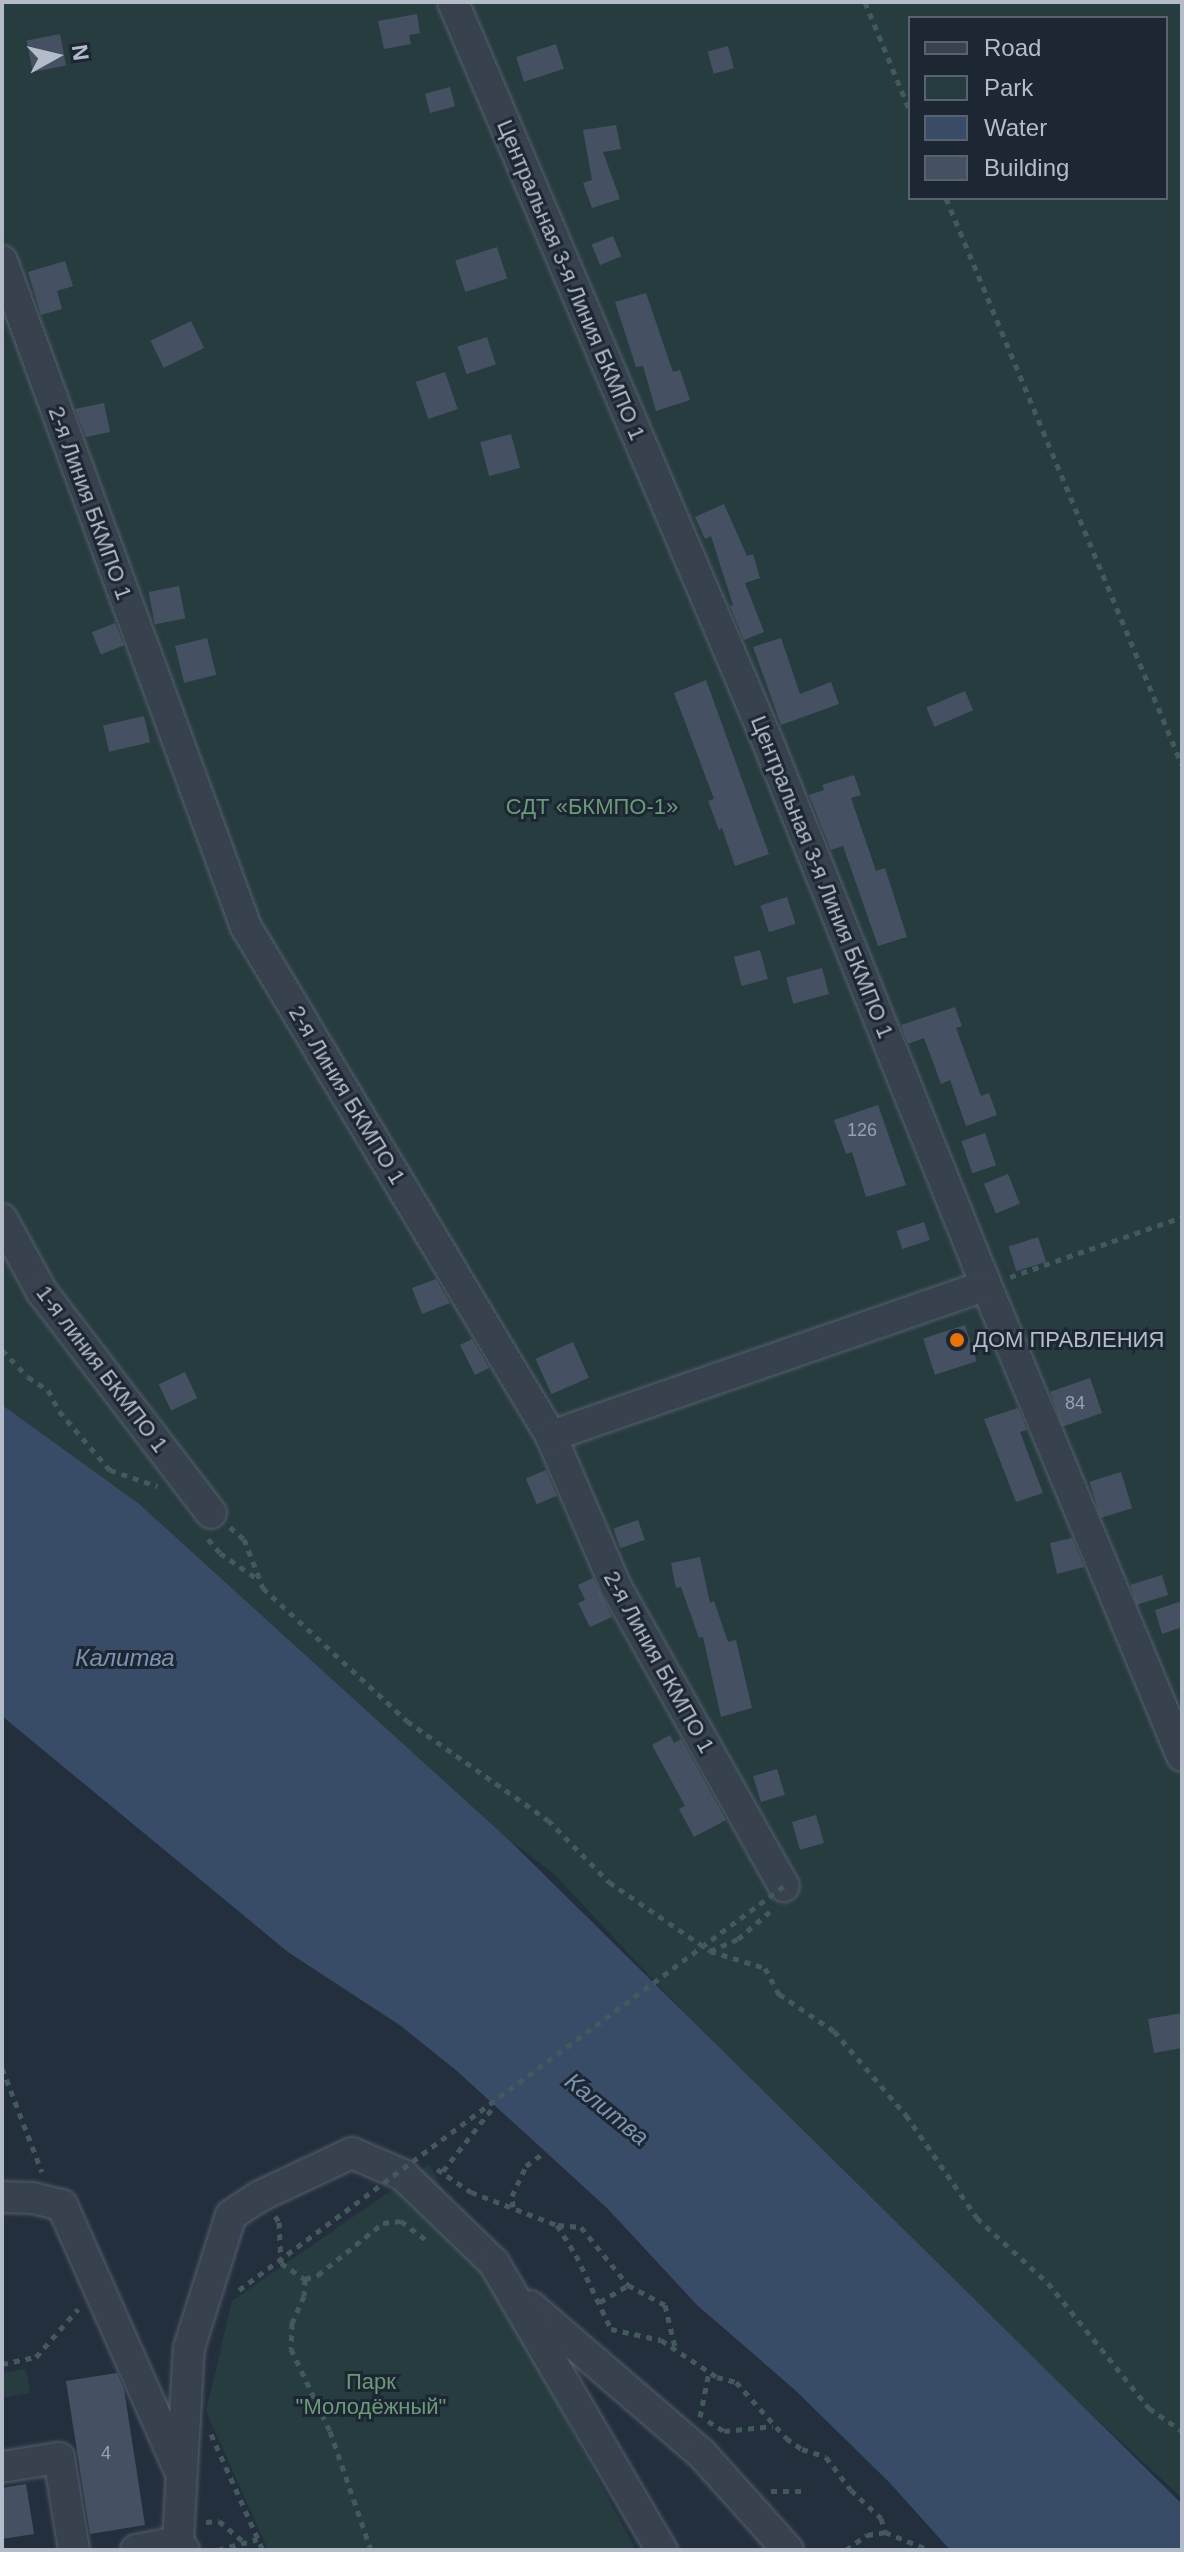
<!DOCTYPE html>
<meta charset="utf-8">
<style>
body{margin:0}
#map{position:relative;width:1184px;height:2552px;overflow:hidden;background:#242f3e;font-family:Helvetica,sans-serif}
div>[style]{position:absolute}
[style*='--x']{left:calc(var(--x)*1px);top:calc(var(--y)*1px);width:calc(var(--w)*1px);rotate:calc(var(--a)*1deg)}
.green>*{inset:0;background:#263c3f}
.water>*{inset:0;background:#394c67}
.building>*{inset:0;background:#455162;transform-origin:0 0}
.path>*{height:5px;margin-top:-2.5px;transform-origin:0;background:repeating-linear-gradient(90deg,#44595c 0 6px,transparent 0 12px)}
.roads{filter:drop-shadow(0 0 2px #565f6c) drop-shadow(0 0 2px #565f6c)}
.minor>*{height:30px;margin:-15px;padding:0 15px;transform-origin:15px;border-radius:15px;background:#38414e}
.path-bridge>*{height:5px;margin-top:-2.5px;transform-origin:0;background:repeating-linear-gradient(90deg,#44595c 0 6px,transparent 0 12px)}
.dots>*{width:22px;height:22px;translate:-50% -50%;box-sizing:border-box;border:4px solid #1d2633;border-radius:50%}
span{translate:-50% -50%;white-space:nowrap;text-align:center;line-height:1.15;-webkit-text-stroke:6px #1d2633;paint-order:stroke}
.number-label{font-size:18px;color:#98a1af}
.number-label span{-webkit-text-stroke-width:0}
.street-label{font-size:22px;color:#b4bcc9}
.park-label{font-size:22px;color:#6b9a76}
.poi-label{font-size:22px;color:#b4bcc9}
.left{translate:0 -50%;text-align:left}
.water-label{font-size:24px;color:#7c92b1;font-style:italic}
.frame{position:absolute;inset:0;border:4px solid #b4bcc9;pointer-events:none}
.legend{position:absolute;left:908px;top:16px;width:260px;height:184px;box-sizing:border-box;background:#1d2633;border:2px solid #59626f;margin:0;padding:10px 14px;list-style:none;font-size:24px;color:#b4bcc9}
.legend li{display:flex;align-items:center;gap:16px;height:40px}
.legend b{width:40px;border:2px solid #59626f}
.north{position:absolute;left:16px;top:16px;width:80px;height:80px;-webkit-text-stroke:6px #1d2633;paint-order:stroke;rotate:82deg;font-size:22px;font-weight:700;line-height:32px;text-align:center;color:#b4bcc9}
.north::after{content:'';display:block;margin:auto;width:28px;height:36px;background:#b4bcc9;clip-path:polygon(50% 0,100% 100%,50% 72%,0 100%)}
</style>
<div id="map">
<div class="green">
<div style="clip-path:polygon(evenodd,2px 2px,1182px 2px,1182px 2498px,860px 2200px,554px 1874px,375px 1737px,2px 1416px,2px 2px,910px 18px,1166px 18px,1166px 198px,910px 198px,910px 18px)"></div>
<div style="clip-path:polygon(429px 2164px,636px 2550px,268px 2550px,206px 2411px,232px 2301px)"></div>
<div style="clip-path:polygon(26px 2369px,30px 2393px,2px 2398px,2px 2373px)"></div>
</div>
<div class="water">
<div style="clip-path:polygon(2px 1405px,138px 1503px,510px 1841px,1182px 2504px,1182px 2550px,950px 2550px,890px 2483px,795px 2390px,697px 2305px,608px 2209px,457px 2071px,401px 2026px,288px 1952px,2px 1716px)"></div>
</div>
<div class="building">
<div style="clip-path:polygon(417px 14px,420px 33px,409px 35px,411px 44px,384px 49px,378px 21px)"></div>
<div style="left:60px;top:34px;width:32px;height:34px;rotate:79deg"></div>
<div style="left:556px;top:44px;width:26px;height:42px;rotate:72deg"></div>
<div style="left:728px;top:46px;width:23px;height:21px;rotate:75deg"></div>
<div style="left:450px;top:87px;width:20px;height:26px;rotate:75deg"></div>
<div style="clip-path:polygon(616px 125px,621px 149px,603px 152px,620px 199px,592px 208px,583px 183px,592px 180px,583px 130px)"></div>
<div style="left:613px;top:236px;width:22px;height:23px;rotate:68deg"></div>
<div style="left:497px;top:247px;width:33px;height:44px;rotate:72deg"></div>
<div style="clip-path:polygon(65px 261px,73px 286px,57px 291px,62px 309px,41px 315px,28px 272px)"></div>
<div style="clip-path:polygon(646px 293px,673px 372px,680px 370px,690px 400px,656px 411px,643px 366px,636px 367px,615px 302px)"></div>
<div style="left:191px;top:321px;width:30px;height:45px;rotate:64deg"></div>
<div style="left:487px;top:337px;width:29px;height:31px;rotate:72deg"></div>
<div style="left:445px;top:372px;width:39px;height:31px;rotate:71deg"></div>
<div style="clip-path:polygon(104px 403px,110px 432px,86px 437px,75px 409px)"></div>
<div style="left:511px;top:434px;width:35px;height:32px;rotate:75deg"></div>
<div style="clip-path:polygon(724px 504px,747px 556px,753px 554px,760px 578px,745px 583px,764px 632px,744px 640px,730px 606px,733px 605px,711px 536px,705px 539px,695px 517px)"></div>
<div style="left:179px;top:586px;width:33px;height:31px;rotate:79deg"></div>
<div style="left:115px;top:623px;width:24px;height:25px;rotate:68deg"></div>
<div style="left:207px;top:638px;width:38px;height:33px;rotate:76deg"></div>
<div style="clip-path:polygon(781px 638px,800px 694px,831px 682px,839px 704px,781px 725px,753px 647px)"></div>
<div style="clip-path:polygon(706px 680px,769px 854px,735px 866px,722px 828px,719px 830px,708px 801px,714px 799px,674px 693px)"></div>
<div style="left:965px;top:691px;width:21px;height:42px;rotate:67deg"></div>
<div style="left:144px;top:716px;width:27px;height:42px;rotate:77deg"></div>
<div style="clip-path:polygon(854px 775px,861px 795px,851px 798px,876px 871px,885px 868px,907px 937px,878px 946px,843px 846px,831px 850px,809px 795px,824px 790px,822px 785px)"></div>
<div style="left:787px;top:897px;width:28px;height:28px;rotate:72deg"></div>
<div style="left:760px;top:950px;width:30px;height:27px;rotate:75deg"></div>
<div style="left:822px;top:968px;width:27px;height:37px;rotate:75deg"></div>
<div style="clip-path:polygon(955px 1007px,962px 1026px,956px 1028px,981px 1096px,989px 1093px,997px 1115px,966px 1126px,950px 1080px,941px 1084px,924px 1038px,908px 1044px,901px 1025px)"></div>
<div style="clip-path:polygon(878px 1105px,906px 1185px,866px 1197px,852px 1152px,846px 1154px,834px 1120px)"></div>
<div style="left:985px;top:1133px;width:34px;height:25px;rotate:71deg"></div>
<div style="left:1008px;top:1174px;width:32px;height:26px;rotate:68deg"></div>
<div style="left:924px;top:1222px;width:19px;height:29px;rotate:72deg"></div>
<div style="left:1038px;top:1237px;width:26px;height:31px;rotate:72deg"></div>
<div style="clip-path:polygon(436px 1279px,450px 1303px,422px 1314px,412px 1288px)"></div>
<div style="left:965px;top:1325px;width:38px;height:44px;rotate:72deg"></div>
<div style="clip-path:polygon(472px 1339px,489px 1368px,475px 1375px,460px 1345px)"></div>
<div style="left:573px;top:1342px;width:39px;height:41px;rotate:66deg"></div>
<div style="left:185px;top:1372px;width:29px;height:29px;rotate:65deg"></div>
<div style="left:1090px;top:1378px;width:37px;height:42px;rotate:71deg"></div>
<div style="clip-path:polygon(1018px 1408px,1027px 1430px,1020px 1432px,1043px 1493px,1016px 1502px,984px 1419px)"></div>
<div style="left:546px;top:1470px;width:28px;height:22px;rotate:67deg"></div>
<div style="left:1121px;top:1472px;width:38px;height:33px;rotate:73deg"></div>
<div style="left:638px;top:1520px;width:21px;height:26px;rotate:71deg"></div>
<div style="clip-path:polygon(1072px 1538px,1084px 1567px,1057px 1574px,1050px 1543px)"></div>
<div style="clip-path:polygon(700px 1557px,710px 1603px,714px 1601px,728px 1642px,736px 1640px,752px 1708px,721px 1717px,703px 1637px,699px 1638px,681px 1587px,676px 1588px,671px 1563px)"></div>
<div style="left:1162px;top:1575px;width:21px;height:33px;rotate:73deg"></div>
<div style="clip-path:polygon(593px 1578px,612px 1617px,590px 1627px,578px 1603px,585px 1600px,578px 1585px)"></div>
<div style="clip-path:polygon(1182px 1601px,1182px 1627px,1162px 1634px,1155px 1610px)"></div>
<div style="clip-path:polygon(670px 1735px,674px 1743px,681px 1739px,726px 1820px,694px 1837px,679px 1809px,685px 1806px,652px 1745px)"></div>
<div style="left:777px;top:1769px;width:27px;height:25px;rotate:73deg"></div>
<div style="left:816px;top:1815px;width:29px;height:25px;rotate:74deg"></div>
<div style="clip-path:polygon(1182px 2013px,1182px 2048px,1154px 2053px,1148px 2019px)"></div>
<div style="clip-path:polygon(117px 2373px,124px 2389px,145px 2525px,90px 2534px,66px 2381px)"></div>
<div style="clip-path:polygon(26px 2484px,34px 2534px,2px 2539px,2px 2488px)"></div>
</div>
<div class="path">
<div style="--x:865;--y:2;--w:118;--a:67.6"></div>
<div style="--x:946;--y:198;--w:614;--a:67.4"></div>
<div style="--x:1010;--y:1277;--w:182;--a:-19.2"></div>
<div style="--x:2;--y:1350;--w:37;--a:46"></div>
<div style="--x:28;--y:1377;--w:24;--a:33"></div>
<div style="--x:48;--y:1390;--w:24;--a:62"></div>
<div style="--x:59;--y:1411;--w:78;--a:49.2"></div>
<div style="--x:110;--y:1470;--w:50;--a:18.8"></div>
<div style="--x:230;--y:1527;--w:18;--a:41"></div>
<div style="--x:244;--y:1539;--w:53;--a:68.8"></div>
<div style="--x:263;--y:1588;--w:196;--a:42.7"></div>
<div style="--x:407;--y:1721;--w:172;--a:35.1"></div>
<div style="--x:548;--y:1820;--w:87;--a:45.5"></div>
<div style="--x:609;--y:1882;--w:122;--a:34.3"></div>
<div style="--x:710;--y:1951;--w:58;--a:17.2"></div>
<div style="--x:765;--y:1968;--w:30;--a:62"></div>
<div style="--x:779;--y:1994;--w:66;--a:33.9"></div>
<div style="--x:834;--y:2031;--w:111;--a:49.4"></div>
<div style="--x:906;--y:2115;--w:125;--a:55.4"></div>
<div style="--x:977;--y:2218;--w:96;--a:42.5"></div>
<div style="--x:1048;--y:2283;--w:161;--a:51.1"></div>
<div style="--x:1149;--y:2408;--w:40;--a:34.9"></div>
<div style="--x:208;--y:1539;--w:18;--a:49"></div>
<div style="--x:220;--y:1553;--w:47;--a:34.7"></div>
<div style="--x:710;--y:1951;--w:30;--a:-23"></div>
<div style="--x:738;--y:1939;--w:48;--a:-40.7"></div>
<div style="--x:2;--y:2068;--w:111;--a:69"></div>
<div style="--x:437;--y:2169;--w:41;--a:34.1"></div>
<div style="--x:471;--y:2192;--w:92;--a:21"></div>
<div style="--x:557;--y:2225;--w:36;--a:58"></div>
<div style="--x:576;--y:2255;--w:82;--a:64.7"></div>
<div style="--x:611;--y:2329;--w:51;--a:12.4"></div>
<div style="--x:661;--y:2340;--w:67;--a:33.5"></div>
<div style="--x:717;--y:2377;--w:20;--a:15"></div>
<div style="--x:736;--y:2382;--w:75;--a:48.2"></div>
<div style="--x:786;--y:2438;--w:19;--a:35"></div>
<div style="--x:802;--y:2449;--w:25;--a:18"></div>
<div style="--x:826;--y:2457;--w:41;--a:52.9"></div>
<div style="--x:851;--y:2490;--w:41;--a:43"></div>
<div style="--x:881;--y:2518;--w:15;--a:74"></div>
<div style="--x:885;--y:2532;--w:48;--a:22.2"></div>
<div style="--x:443;--y:2171;--w:78;--a:-51.8"></div>
<div style="--x:513;--y:2207;--w:11;--a:-95"></div>
<div style="--x:512;--y:2196;--w:33;--a:-65"></div>
<div style="--x:526;--y:2166;--w:20;--a:-37"></div>
<div style="--x:275;--y:2216;--w:7;--a:56"></div>
<div style="--x:279;--y:2222;--w:41;--a:87.2"></div>
<div style="--x:281;--y:2263;--w:29;--a:34"></div>
<div style="--x:305;--y:2279;--w:17;--a:93"></div>
<div style="--x:304;--y:2296;--w:30;--a:114"></div>
<div style="--x:292;--y:2323;--w:26;--a:92"></div>
<div style="--x:291;--y:2349;--w:91;--a:64.6"></div>
<div style="--x:330;--y:2431;--w:126;--a:71"></div>
<div style="--x:558;--y:2225;--w:23;--a:5"></div>
<div style="--x:581;--y:2227;--w:75;--a:51"></div>
<div style="--x:628;--y:2285;--w:42;--a:28.4"></div>
<div style="--x:665;--y:2305;--w:47;--a:76.6"></div>
<div style="--x:305;--y:2279;--w:14;--a:-17"></div>
<div style="--x:318;--y:2275;--w:83;--a:-38.7"></div>
<div style="--x:383;--y:2223;--w:18;--a:-6"></div>
<div style="--x:401;--y:2221;--w:35;--a:37"></div>
<div style="--x:600;--y:2302;--w:33;--a:-31"></div>
<div style="--x:2;--y:2364;--w:35;--a:-12"></div>
<div style="--x:36;--y:2357;--w:64;--a:-48.8"></div>
<div style="--x:700;--y:2417;--w:46;--a:-78.7"></div>
<div style="--x:708;--y:2421;--w:19;--a:32"></div>
<div style="--x:724;--y:2431;--w:49;--a:-5.8"></div>
<div style="--x:211;--y:2434;--w:127;--a:65.9"></div>
<div style="--x:771;--y:2491;--w:34;--a:0"></div>
<div style="--x:206;--y:2522;--w:13;--a:-4"></div>
<div style="--x:219;--y:2521;--w:34;--a:40"></div>
<div style="--x:218;--y:2550;--w:41;--a:-15.4"></div>
<div style="--x:846;--y:2550;--w:26;--a:-36"></div>
<div style="--x:867;--y:2535;--w:18;--a:-9"></div>
</div>
<div class="roads">
<div class="minor">
<div style="--x:453;--y:2;--w:802;--a:66.95"></div>
<div style="--x:767;--y:740;--w:587;--a:68.11"></div>
<div style="--x:986;--y:1285;--w:510;--a:67.41"></div>
<div style="--x:2;--y:261;--w:709;--a:69.88"></div>
<div style="--x:246;--y:927;--w:593;--a:59.07"></div>
<div style="--x:551;--y:1436;--w:164;--a:66.7"></div>
<div style="--x:616;--y:1587;--w:343;--a:60.7"></div>
<div style="--x:2;--y:1219;--w:83;--a:61.3"></div>
<div style="--x:42;--y:1292;--w:278;--a:52.6"></div>
<div style="--x:551;--y:1436;--w:460;--a:-19.1"></div>
<div style="--x:2;--y:2197;--w:31;--a:2"></div>
<div style="--x:33;--y:2198;--w:30;--a:14"></div>
<div style="--x:62;--y:2205;--w:287;--a:66.1"></div>
<div style="--x:530;--y:2306;--w:225;--a:40.7"></div>
<div style="--x:701;--y:2453;--w:130;--a:48.1"></div>
<div style="--x:2;--y:2467;--w:58;--a:-9"></div>
<div style="--x:59;--y:2458;--w:93;--a:80.7"></div>
<div style="--x:178;--y:2542;--w:194;--a:-86.8"></div>
<div style="--x:189;--y:2348;--w:139;--a:-72.5"></div>
<div style="--x:231;--y:2215;--w:35;--a:-33"></div>
<div style="--x:260;--y:2196;--w:102;--a:-25.1"></div>
<div style="--x:352;--y:2153;--w:56;--a:23.3"></div>
<div style="--x:403;--y:2175;--w:127;--a:44"></div>
<div style="--x:494;--y:2263;--w:333;--a:59.7"></div>
<div style="--x:136;--y:2550;--w:43;--a:-10.8"></div>
<div style="--x:178;--y:2542;--w:10;--a:53"></div>
</div>
</div>
<div class="path-bridge">
<div style="--x:239;--y:2290;--w:678;--a:-36.55"></div>
</div>
<div class="dots">
<div style="left:957px;top:1340px;background:#e8710a"></div>
</div>
<div class="number-label">
<span style="left:862px;top:1130px">126</span>
<span style="left:1075px;top:1403px">84</span>
<span style="left:106px;top:2453px">4</span>
</div>
<div class="street-label">
<span style="left:571px;top:280px;rotate:67deg">Центральная 3-я Линия БКМПО 1</span>
<span style="left:90px;top:503px;rotate:70deg">2-я Линия БКМПО 1</span>
<span style="left:822px;top:877px;rotate:68deg">Центральная 3-я Линия БКМПО 1</span>
<span style="left:347px;top:1095px;rotate:59deg">2-я Линия БКМПО 1</span>
<span style="left:102px;top:1369px;rotate:53deg">1-я линия БКМПО 1</span>
<span style="left:659px;top:1662px;rotate:61deg">2-я Линия БКМПО 1</span>
</div>
<div class="park-label">
<span style="left:592px;top:807px">СДТ «БКМПО-1»</span>
<span style="left:371px;top:2394px">Парк<br>"Молодёжный"</span>
</div>
<div class="poi-label">
<span class="left" style="left:973px;top:1340px">ДОМ ПРАВЛЕНИЯ</span>
</div>
<div class="water-label">
<span style="left:125px;top:1658px">Калитва</span>
<span style="left:607px;top:2109px;rotate:39deg">Калитва</span>
</div>
<div class="frame"></div>
<ul class="legend">
<li><b style="height:10px;background:#38414e"></b>Road</li>
<li><b style="height:22px;background:#263c3f"></b>Park</li>
<li><b style="height:22px;background:#394c67"></b>Water</li>
<li><b style="height:22px;background:#455162"></b>Building</li>
</ul>
<div class="north">N</div>
</div>
